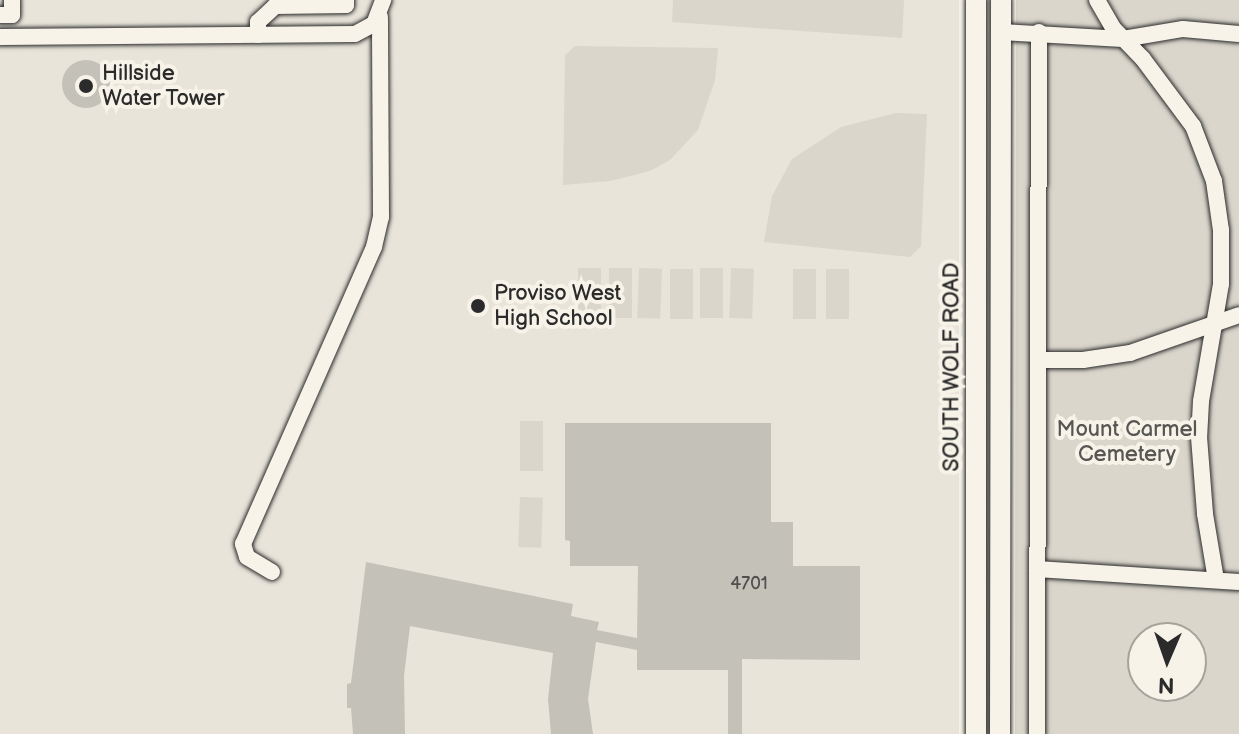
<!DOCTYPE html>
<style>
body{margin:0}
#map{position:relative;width:1239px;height:734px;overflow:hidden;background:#f7f3e8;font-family:"Balsamiq Sans",sans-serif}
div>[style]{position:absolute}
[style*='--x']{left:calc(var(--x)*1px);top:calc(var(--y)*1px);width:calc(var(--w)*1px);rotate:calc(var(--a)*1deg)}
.built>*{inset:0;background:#e8e4da;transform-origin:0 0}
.green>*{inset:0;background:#dad6cc;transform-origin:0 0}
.building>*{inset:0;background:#c4c1b9}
.round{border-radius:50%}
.roads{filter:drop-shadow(0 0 2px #2b2b2b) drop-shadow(0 0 2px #2b2b2b)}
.minor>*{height:16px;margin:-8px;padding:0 8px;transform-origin:8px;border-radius:8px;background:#f7f3e8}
.major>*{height:20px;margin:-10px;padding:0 10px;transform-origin:10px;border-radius:10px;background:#f7f3e8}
.dots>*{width:22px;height:22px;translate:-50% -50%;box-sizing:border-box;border:4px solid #f7f3e8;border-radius:50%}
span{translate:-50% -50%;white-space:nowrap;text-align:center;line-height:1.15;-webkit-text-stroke:8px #f7f3e8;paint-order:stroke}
.number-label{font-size:18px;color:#51504e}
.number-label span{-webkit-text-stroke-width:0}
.poi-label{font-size:22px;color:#2b2b2b}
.left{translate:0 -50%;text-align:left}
.street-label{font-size:22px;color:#2b2b2b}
.park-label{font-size:22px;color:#575653}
.north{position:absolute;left:1127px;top:622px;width:80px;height:80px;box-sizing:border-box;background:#f7f3e8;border:2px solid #a5a39c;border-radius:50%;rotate:182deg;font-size:22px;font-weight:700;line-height:32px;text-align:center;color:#2b2b2b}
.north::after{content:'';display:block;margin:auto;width:28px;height:36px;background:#2b2b2b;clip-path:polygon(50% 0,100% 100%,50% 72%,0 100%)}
</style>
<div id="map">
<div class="built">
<div style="left:0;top:0;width:959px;height:734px"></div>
</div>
<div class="green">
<div style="clip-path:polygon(673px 0,904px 0,902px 38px,672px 22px)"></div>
<div style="clip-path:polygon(evenodd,1016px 0,1239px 0,1239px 734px,1015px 734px,1016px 0,1143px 638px,1191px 638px,1191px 686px,1143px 686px,1143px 638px)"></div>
<div style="clip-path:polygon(575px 46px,718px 48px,715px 80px,698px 130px,670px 160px,650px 171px,610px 181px,563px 185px,565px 55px)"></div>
<div style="clip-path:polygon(896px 113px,927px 114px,921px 246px,910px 257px,764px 242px,772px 196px,792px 159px,841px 127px)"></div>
<div style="left:578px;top:268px;width:23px;height:50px"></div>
<div style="left:609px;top:268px;width:23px;height:50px"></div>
<div style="left:639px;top:268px;width:23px;height:50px;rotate:2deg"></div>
<div style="left:700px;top:268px;width:23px;height:50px"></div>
<div style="left:731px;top:268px;width:23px;height:50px;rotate:2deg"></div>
<div style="left:670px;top:269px;width:23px;height:50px"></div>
<div style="left:793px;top:269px;width:23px;height:50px"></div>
<div style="left:826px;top:269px;width:23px;height:50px"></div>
<div style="left:520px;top:421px;width:23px;height:50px"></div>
<div style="left:520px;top:497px;width:23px;height:50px;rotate:2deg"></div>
</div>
<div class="building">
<div class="round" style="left:62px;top:60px;width:48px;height:48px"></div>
<div style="clip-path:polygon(565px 423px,771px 423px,771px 522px,793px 522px,793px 566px,860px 566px,860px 660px,742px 659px,742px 734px,728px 734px,728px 670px,637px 670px,637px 650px,596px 642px,588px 699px,593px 734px,551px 734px,548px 699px,553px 653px,410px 626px,404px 676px,405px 734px,353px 734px,351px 708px,347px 708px,347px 684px,351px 683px,366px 562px,573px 604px,571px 616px,599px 622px,597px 630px,637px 638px,638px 566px,570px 566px,570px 541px,565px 540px)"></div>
</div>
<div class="roads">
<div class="minor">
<div style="--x:1097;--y:0;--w:32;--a:60"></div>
<div style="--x:1113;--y:28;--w:43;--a:45.9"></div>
<div style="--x:1143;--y:59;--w:84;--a:53.3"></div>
<div style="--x:1193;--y:126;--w:59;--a:69.1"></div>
<div style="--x:1214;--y:181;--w:49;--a:81.9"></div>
<div style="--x:1221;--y:230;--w:54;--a:90"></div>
<div style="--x:1221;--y:284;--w:119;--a:99.7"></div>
<div style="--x:1201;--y:401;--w:36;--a:93"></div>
<div style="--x:1199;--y:437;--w:77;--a:85.5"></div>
<div style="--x:1205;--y:514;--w:67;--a:80.5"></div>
<div style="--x:0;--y:15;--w:12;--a:0"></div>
<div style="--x:12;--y:15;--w:15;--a:-90"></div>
<div style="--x:1001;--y:32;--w:122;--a:3.3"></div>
<div style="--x:1123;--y:39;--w:61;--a:-9.5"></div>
<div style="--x:1183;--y:29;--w:56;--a:5.1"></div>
<div style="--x:258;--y:35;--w:13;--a:-90"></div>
<div style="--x:258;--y:22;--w:23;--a:-43"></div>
<div style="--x:275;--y:6;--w:71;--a:-0.8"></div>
<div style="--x:346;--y:5;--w:5;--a:-90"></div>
<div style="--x:0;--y:37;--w:355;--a:-0.5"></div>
<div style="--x:355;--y:34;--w:21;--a:-28"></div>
<div style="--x:374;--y:24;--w:26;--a:-69"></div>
<div style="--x:1038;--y:360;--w:45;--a:0"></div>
<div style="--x:1083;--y:360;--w:48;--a:-8.5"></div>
<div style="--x:1130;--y:353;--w:115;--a:-19.2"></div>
<div style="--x:1037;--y:569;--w:202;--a:3.7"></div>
<div style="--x:272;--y:572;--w:29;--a:-149"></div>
<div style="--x:247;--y:557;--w:14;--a:-107"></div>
<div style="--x:243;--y:544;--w:325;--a:-66.2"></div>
<div style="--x:374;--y:247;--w:31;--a:-77"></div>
<div style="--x:381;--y:217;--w:200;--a:-90.3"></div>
<div style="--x:1037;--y:734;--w:702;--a:-89.84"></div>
</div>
<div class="major">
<div style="--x:976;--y:0;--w:734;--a:90"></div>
<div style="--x:1000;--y:734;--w:734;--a:-89.92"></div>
</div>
</div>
<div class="dots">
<div style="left:86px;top:86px;background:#2b2b2b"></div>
<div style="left:478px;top:306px;background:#2b2b2b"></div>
</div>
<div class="number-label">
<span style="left:749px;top:584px">4701</span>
</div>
<div class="poi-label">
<span class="left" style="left:102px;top:86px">Hillside<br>Water Tower</span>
<span class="left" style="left:494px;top:306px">Proviso West<br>High School</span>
</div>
<div class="street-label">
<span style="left:952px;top:367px;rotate:-90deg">SOUTH WOLF ROAD</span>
</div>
<div class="park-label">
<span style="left:1127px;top:442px">Mount Carmel<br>Cemetery</span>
</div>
<div class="north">N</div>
</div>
